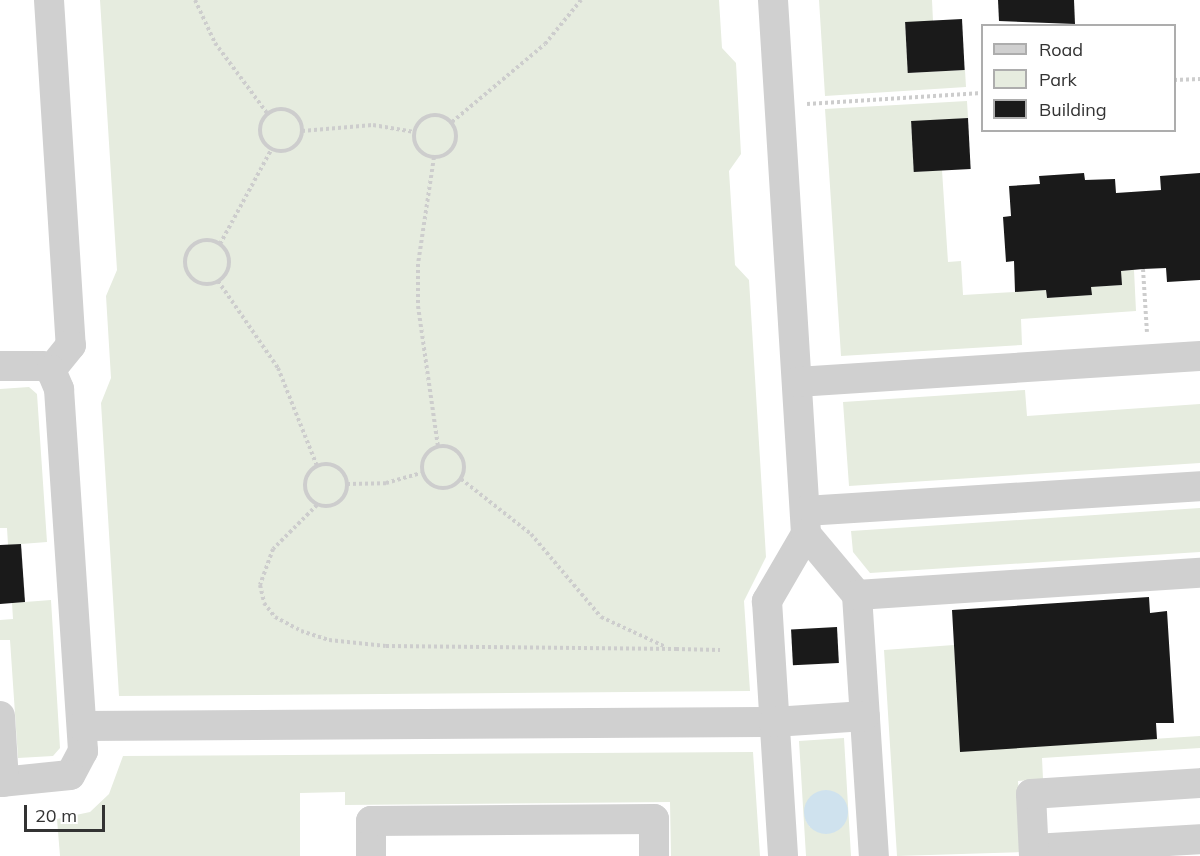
<!DOCTYPE html>
<style>
body{margin:0}
#map{position:relative;width:1200px;height:856px;overflow:hidden;background:#fff;font-family:Mulish,sans-serif}
div>[style]{position:absolute}
[style*='--x']{left:calc(var(--x)*1px);top:calc(var(--y)*1px);width:calc(var(--w)*1px);rotate:calc(var(--a)*1deg)}
.green>*{inset:0;background:#e6ecdf}
.water>*{inset:0;background:#cfe2ee}
.round{border-radius:50%}
.building>*{inset:0;background:#1a1a1a;transform-origin:0 0}
.path>*{height:4px;margin-top:-2px;transform-origin:0;background:repeating-linear-gradient(90deg,#cdcdcd 0 3px,transparent 0 6px)}
.path>.ring{margin:-2px;padding:0;box-sizing:content-box;background:none;border:4px solid #cdcdcd;border-radius:50%}
.minor>*{height:30px;margin:-15px;padding:0 15px;transform-origin:15px;border-radius:15px;background:#d0d0d0}
span{translate:-50% -50%;white-space:nowrap;text-align:center;line-height:1.15;-webkit-text-stroke:6px #fff;paint-order:stroke}
.legend{position:absolute;left:981px;top:24px;width:195px;height:108px;box-sizing:border-box;background:#fff;border:2px solid #adadad;margin:0;padding:8px 10px;list-style:none;font-size:18px;color:#333}
.legend li{display:flex;align-items:center;gap:12px;height:30px}
.legend b{width:30px;border:2px solid #adadad}
.scale{position:absolute;left:24px;top:805px;width:81px;height:27px;box-sizing:border-box;border:3px solid #333;border-top:0;padding-left:8px;font-size:18px;line-height:21px;white-space:nowrap;color:#333;-webkit-text-stroke:4px #fff;paint-order:stroke}
</style>
<div id="map">
<div class="green">
<div style="clip-path:polygon(100px 0,719px 0,722px 48px,736px 63px,741px 154px,729px 171px,735px 265px,749px 280px,766px 557px,744px 601px,750px 691px,119px 696px,101px 403px,111px 378px,106px 296px,117px 270px)"></div>
<div style="clip-path:polygon(819px 0,932px 0,933px 21px,905px 23px,908px 73px,965px 70px,966px 87px,825px 96px)"></div>
<div style="clip-path:polygon(967px 101px,968px 118px,911px 122px,914px 172px,942px 170px,948px 262px,961px 261px,963px 295px,1046px 290px,1047px 298px,1091px 295px,1091px 287px,1121px 285px,1121px 271px,1134px 270px,1136px 311px,1021px 319px,1022px 345px,841px 356px,825px 109px)"></div>
<div style="clip-path:polygon(29px 387px,37px 394px,47px 542px,8px 545px,7px 528px,0 528px,0 389px)"></div>
<div style="clip-path:polygon(1025px 390px,1027px 416px,1200px 404px,1200px 463px,849px 486px,843px 402px)"></div>
<div style="clip-path:polygon(1200px 508px,1200px 552px,870px 573px,853px 552px,851px 531px)"></div>
<div style="clip-path:polygon(51px 600px,60px 748px,53px 756px,18px 758px,10px 640px,0 640px,0 620px,13px 619px,12px 603px)"></div>
<div style="clip-path:polygon(954px 645px,961px 751px,1200px 736px,1200px 748px,1042px 758px,1043px 779px,1018px 781px,1022px 852px,897px 856px,884px 650px)"></div>
<div style="clip-path:polygon(evenodd,844px 738px,851px 856px,806px 856px,799px 741px,844px 738px,846px 804px,846px 820px,810px 827px,806px 821px,805px 806px,846px 804px)"></div>
<div style="clip-path:polygon(753px 752px,760px 856px,671px 856px,670px 802px,345px 805px,345px 792px,300px 793px,300px 856px,60px 856px,57px 819px,90px 812px,109px 794px,123px 756px)"></div>
</div>
<div class="water">
<div class="round" style="left:804px;top:790px;width:44px;height:44px"></div>
</div>
<div class="building">
<div style="clip-path:polygon(998px 0,1074px 0,1075px 24px,999px 21px)"></div>
<div style="left:962px;top:19px;width:51px;height:57px;rotate:87deg"></div>
<div style="left:968px;top:118px;width:51px;height:57px;rotate:87deg"></div>
<div style="clip-path:polygon(1084px 173px,1085px 180px,1115px 179px,1116px 193px,1161px 190px,1160px 176px,1200px 173px,1200px 280px,1167px 282px,1166px 268px,1143px 269px,1121px 271px,1122px 285px,1091px 287px,1092px 295px,1047px 298px,1046px 290px,1015px 292px,1014px 261px,1006px 262px,1003px 217px,1011px 216px,1009px 186px,1040px 184px,1039px 176px)"></div>
<div style="clip-path:polygon(21px 544px,25px 602px,0 604px,0 545px)"></div>
<div style="clip-path:polygon(1149px 597px,1150px 613px,1167px 611px,1174px 723px,1156px 723px,1157px 739px,960px 752px,952px 610px)"></div>
<div style="left:837px;top:627px;width:36px;height:46px;rotate:87deg"></div>
</div>
<div class="path">
<div style="--x:195;--y:0;--w:47;--a:65.1"></div>
<div style="--x:215;--y:43;--w:87;--a:53.4"></div>
<div style="--x:1174;--y:80;--w:26;--a:-2"></div>
<div style="--x:807;--y:104;--w:175;--a:-3.6"></div>
<div class="ring" style="left:260px;top:109px;width:38px;height:38px"></div>
<div class="ring" style="left:414px;top:115px;width:38px;height:38px"></div>
<div style="--x:452;--y:122;--w:121;--a:-40"></div>
<div style="--x:545;--y:44;--w:57;--a:-50.7"></div>
<div style="--x:302;--y:131;--w:71;--a:-4.8"></div>
<div style="--x:373;--y:125;--w:42;--a:9.7"></div>
<div style="--x:434;--y:157;--w:108;--a:98.5"></div>
<div style="--x:418;--y:264;--w:42;--a:90"></div>
<div style="--x:418;--y:306;--w:141;--a:81.9"></div>
<div class="ring" style="left:185px;top:240px;width:40px;height:40px"></div>
<div style="--x:220;--y:244;--w:107;--a:-61.5"></div>
<div style="--x:1143;--y:269;--w:63;--a:86.4"></div>
<div style="--x:218;--y:281;--w:106;--a:55.4"></div>
<div style="--x:278;--y:368;--w:105;--a:68.3"></div>
<div class="ring" style="left:422px;top:446px;width:38px;height:38px"></div>
<div class="ring" style="left:305px;top:464px;width:38px;height:38px"></div>
<div style="--x:461;--y:479;--w:89;--a:38.2"></div>
<div style="--x:531;--y:534;--w:109;--a:49.9"></div>
<div style="--x:601;--y:617;--w:72;--a:24.8"></div>
<div style="--x:347;--y:484;--w:39;--a:-1"></div>
<div style="--x:386;--y:483;--w:36;--a:-16"></div>
<div style="--x:317;--y:505;--w:62;--a:135"></div>
<div style="--x:273;--y:549;--w:38;--a:110"></div>
<div style="--x:260;--y:585;--w:18;--a:77"></div>
<div style="--x:264;--y:603;--w:18;--a:52"></div>
<div style="--x:275;--y:617;--w:30;--a:28"></div>
<div style="--x:301;--y:631;--w:29;--a:18"></div>
<div style="--x:329;--y:640;--w:57;--a:6"></div>
<div style="--x:386;--y:646;--w:292;--a:0.6"></div>
<div style="--x:676;--y:649;--w:44;--a:1.3"></div>
</div>
<div class="minor">
<div style="--x:49;--y:0;--w:346;--a:86.4"></div>
<div style="--x:71;--y:345;--w:32;--a:129"></div>
<div style="--x:773;--y:0;--w:535;--a:86.46"></div>
<div style="--x:806;--y:534;--w:78;--a:120.2"></div>
<div style="--x:767;--y:601;--w:256;--a:86.4"></div>
<div style="--x:0;--y:366;--w:42;--a:0"></div>
<div style="--x:42;--y:366;--w:10;--a:24"></div>
<div style="--x:51;--y:370;--w:21;--a:67"></div>
<div style="--x:59;--y:389;--w:363;--a:86.2"></div>
<div style="--x:83;--y:751;--w:27;--a:118"></div>
<div style="--x:70;--y:775;--w:70;--a:174.3"></div>
<div style="--x:797;--y:382;--w:404;--a:-3.7"></div>
<div style="--x:805;--y:511;--w:396;--a:-3.6"></div>
<div style="--x:806;--y:534;--w:80;--a:50.1"></div>
<div style="--x:857;--y:595;--w:262;--a:86.3"></div>
<div style="--x:857;--y:595;--w:344;--a:-3.7"></div>
<div style="--x:0;--y:716;--w:66;--a:86.5"></div>
<div style="--x:82;--y:726;--w:692;--a:-0.33"></div>
<div style="--x:774;--y:722;--w:91;--a:-3.8"></div>
<div style="--x:1034;--y:849;--w:166;--a:-3.4"></div>
<div style="--x:371;--y:856;--w:35;--a:-90"></div>
<div style="--x:371;--y:821;--w:283;--a:-0.4"></div>
<div style="--x:654;--y:819;--w:37;--a:90"></div>
<div style="--x:1034;--y:856;--w:62;--a:-92.8"></div>
<div style="--x:1031;--y:794;--w:169;--a:-3.7"></div>
</div>
<ul class="legend">
<li><b style="height:8px;background:#d0d0d0"></b>Road</li>
<li><b style="height:16px;background:#e6ecdf"></b>Park</li>
<li><b style="height:16px;background:#1a1a1a"></b>Building</li>
</ul>
<div class="scale">20 m</div>
</div>
